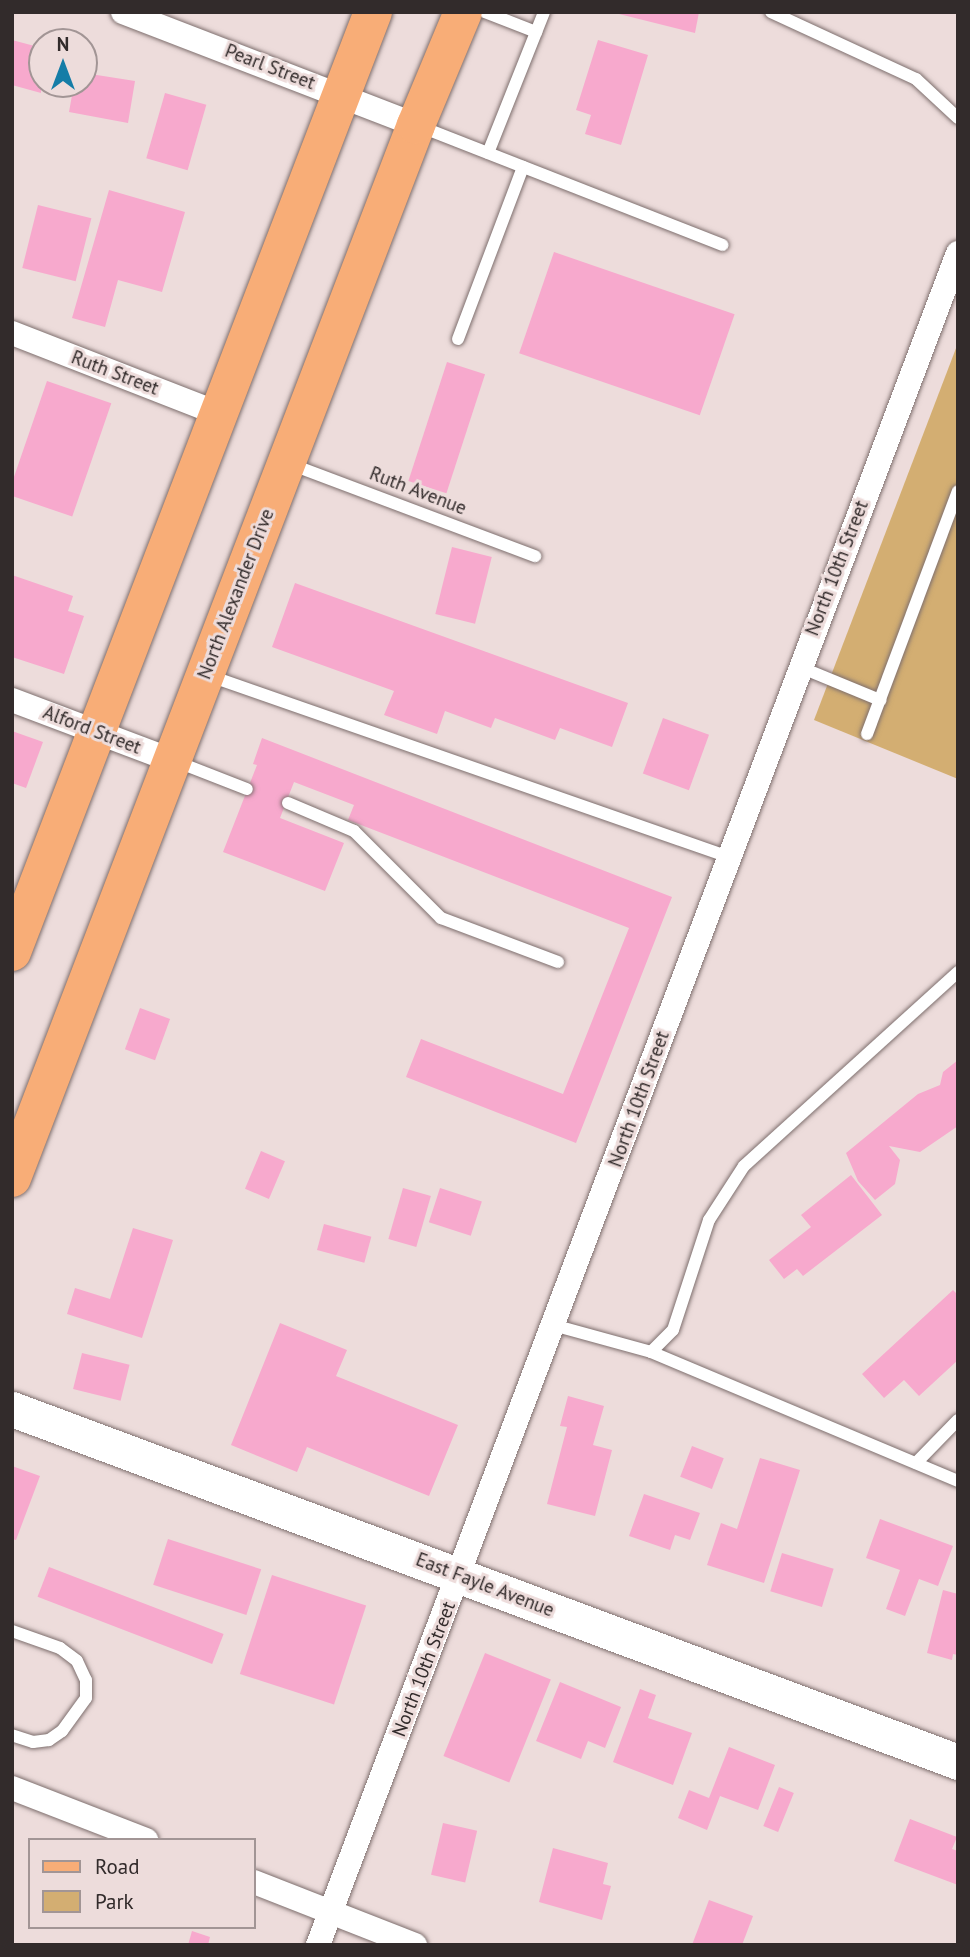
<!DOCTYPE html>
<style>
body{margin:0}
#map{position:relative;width:970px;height:1957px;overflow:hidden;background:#eddcdb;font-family:"PT Sans",sans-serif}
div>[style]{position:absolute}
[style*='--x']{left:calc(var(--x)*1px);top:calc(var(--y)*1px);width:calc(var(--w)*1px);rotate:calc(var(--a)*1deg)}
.green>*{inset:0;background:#d3ae72}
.building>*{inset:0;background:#f7a9cd;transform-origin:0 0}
.roads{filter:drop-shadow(0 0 2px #7e6f6e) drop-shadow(0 0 2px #7e6f6e)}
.lane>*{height:12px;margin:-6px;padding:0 6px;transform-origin:6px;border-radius:6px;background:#fff}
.street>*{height:24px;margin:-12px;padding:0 12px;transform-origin:12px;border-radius:12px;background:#fff}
.secondary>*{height:35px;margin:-17.5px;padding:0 17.5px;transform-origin:17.5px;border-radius:17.5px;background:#fff}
.primary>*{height:38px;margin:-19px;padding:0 19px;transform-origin:19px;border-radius:19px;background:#f8ad77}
span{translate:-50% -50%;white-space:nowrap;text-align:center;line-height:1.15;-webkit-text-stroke:6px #eddcdb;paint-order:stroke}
.street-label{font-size:19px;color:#322b2b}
.frame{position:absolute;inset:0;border:14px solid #322b2b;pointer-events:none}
.legend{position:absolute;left:28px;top:1838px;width:228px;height:91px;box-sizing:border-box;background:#eddcdb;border:2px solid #a29595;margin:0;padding:9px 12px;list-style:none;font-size:21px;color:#322b2b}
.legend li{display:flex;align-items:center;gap:14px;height:35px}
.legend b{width:35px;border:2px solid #a29595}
.north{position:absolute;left:28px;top:28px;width:70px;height:70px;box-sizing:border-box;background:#eddcdb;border:2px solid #a29595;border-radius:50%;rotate:0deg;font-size:19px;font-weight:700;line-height:28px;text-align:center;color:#322b2b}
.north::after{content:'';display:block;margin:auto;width:24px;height:32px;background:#157da7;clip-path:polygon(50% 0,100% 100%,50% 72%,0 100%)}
</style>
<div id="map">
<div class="green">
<div style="clip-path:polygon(958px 343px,958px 779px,814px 720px)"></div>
</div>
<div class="building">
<div style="clip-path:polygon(611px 12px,699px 12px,695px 33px)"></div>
<div style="clip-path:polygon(12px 40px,42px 48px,41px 93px,12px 85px)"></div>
<div style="clip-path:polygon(598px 40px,648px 55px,621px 145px,585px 134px,591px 115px,576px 110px)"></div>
<div style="clip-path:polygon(84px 73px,135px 81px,128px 123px,69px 112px,74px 84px,84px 84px)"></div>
<div style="left:165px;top:93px;width:43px;height:68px;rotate:16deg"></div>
<div style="clip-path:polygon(109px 190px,185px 212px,162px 292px,118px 280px,105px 327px,72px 318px)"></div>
<div style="left:38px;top:205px;width:55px;height:65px;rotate:14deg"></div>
<div style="left:554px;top:252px;width:191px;height:107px;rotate:19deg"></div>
<div style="left:447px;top:362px;width:40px;height:125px;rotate:18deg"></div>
<div style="left:47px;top:381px;width:68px;height:120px;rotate:19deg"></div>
<div style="left:452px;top:547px;width:41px;height:69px;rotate:14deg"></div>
<div style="clip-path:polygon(12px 575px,73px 596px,68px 611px,84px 616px,64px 674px,12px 657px)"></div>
<div style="clip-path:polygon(295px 583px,628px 703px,612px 747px,560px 728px,555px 740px,495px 718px,491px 728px,445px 711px,437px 734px,384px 715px,394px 691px,272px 647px)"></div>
<div style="left:663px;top:718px;width:49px;height:59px;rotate:20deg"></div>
<div style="clip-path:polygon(12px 731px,43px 742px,26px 788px,12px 783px)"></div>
<div style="clip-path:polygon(262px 738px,672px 897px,576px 1143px,406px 1077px,421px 1039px,563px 1094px,629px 928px,348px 820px,354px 805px,294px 782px,280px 818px,344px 843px,325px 891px,223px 852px,257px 765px,253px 764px)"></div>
<div style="left:140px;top:1008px;width:32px;height:44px;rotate:20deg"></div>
<div style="clip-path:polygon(958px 1060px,958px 1126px,920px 1152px,889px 1146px,900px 1160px,895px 1184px,875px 1200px,858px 1181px,846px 1153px,918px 1094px,940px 1085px,943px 1072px)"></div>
<div style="left:261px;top:1151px;width:26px;height:41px;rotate:23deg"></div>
<div style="clip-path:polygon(851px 1175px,882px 1215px,803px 1276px,797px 1269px,784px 1279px,769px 1260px,811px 1227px,801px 1215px)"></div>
<div style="left:403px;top:1188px;width:29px;height:53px;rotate:16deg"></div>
<div style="left:440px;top:1188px;width:44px;height:36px;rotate:18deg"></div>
<div style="left:324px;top:1224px;width:49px;height:27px;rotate:15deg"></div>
<div style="clip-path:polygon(133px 1228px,173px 1240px,142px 1338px,67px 1314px,75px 1288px,110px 1299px)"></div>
<div style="clip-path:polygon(953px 1290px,958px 1295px,958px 1360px,919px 1396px,904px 1380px,884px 1398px,862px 1374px)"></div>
<div style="clip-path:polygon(280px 1323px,347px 1350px,336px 1376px,458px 1425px,429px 1496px,307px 1447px,297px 1472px,231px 1445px)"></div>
<div style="left:82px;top:1353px;width:49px;height:37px;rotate:14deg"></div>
<div style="clip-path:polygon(568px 1396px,604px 1406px,593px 1445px,612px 1450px,595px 1516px,547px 1504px,567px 1427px,560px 1426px)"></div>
<div style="left:692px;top:1446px;width:34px;height:33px;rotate:21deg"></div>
<div style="clip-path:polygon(760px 1458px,800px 1470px,764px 1583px,707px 1565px,721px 1523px,737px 1529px)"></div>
<div style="clip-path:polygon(12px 1466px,40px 1476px,16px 1540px,12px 1539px)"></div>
<div style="clip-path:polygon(644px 1494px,700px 1513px,690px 1540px,675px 1535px,670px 1550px,629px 1536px)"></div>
<div style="clip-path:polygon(880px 1519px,953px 1546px,938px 1586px,919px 1579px,905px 1616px,886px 1609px,900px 1570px,866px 1558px)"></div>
<div style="left:168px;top:1539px;width:98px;height:48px;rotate:18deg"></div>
<div style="left:782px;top:1553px;width:54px;height:40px;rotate:17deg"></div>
<div style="left:49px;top:1567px;width:187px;height:32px;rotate:21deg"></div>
<div style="left:272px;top:1575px;width:99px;height:104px;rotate:18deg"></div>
<div style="clip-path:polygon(943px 1590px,958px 1594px,958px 1655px,953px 1654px,952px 1660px,927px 1653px)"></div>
<div style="left:485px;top:1653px;width:71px;height:111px;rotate:22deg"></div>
<div style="clip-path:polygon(560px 1682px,621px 1707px,605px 1748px,588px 1741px,581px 1759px,536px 1741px)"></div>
<div style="clip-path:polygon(640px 1689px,656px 1695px,648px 1718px,692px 1733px,673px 1785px,613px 1762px)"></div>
<div style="clip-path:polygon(729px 1747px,775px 1765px,758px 1810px,720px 1796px,707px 1830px,678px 1818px,689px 1790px,709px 1798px)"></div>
<div style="left:779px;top:1787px;width:16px;height:42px;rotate:22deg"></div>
<div style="clip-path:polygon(910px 1819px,957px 1837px,952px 1849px,958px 1851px,958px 1885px,894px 1861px)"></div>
<div style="left:443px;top:1823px;width:35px;height:53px;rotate:13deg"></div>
<div style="clip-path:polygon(553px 1848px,608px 1863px,603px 1884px,611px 1886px,602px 1920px,539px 1902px)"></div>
<div style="clip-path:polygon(709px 1900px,753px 1916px,742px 1945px,692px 1945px)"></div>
<div style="clip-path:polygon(192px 1931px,210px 1937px,208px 1945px,188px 1945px)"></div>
</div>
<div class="roads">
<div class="lane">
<div style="--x:485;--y:12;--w:55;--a:21.4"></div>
<div style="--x:771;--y:12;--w:160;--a:24.8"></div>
<div style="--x:916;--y:79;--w:57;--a:42.9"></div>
<div style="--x:419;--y:126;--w:326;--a:21.4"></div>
<div style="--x:488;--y:153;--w:152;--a:-68.3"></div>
<div style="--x:458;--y:339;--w:184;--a:-69.3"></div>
<div style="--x:290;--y:464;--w:262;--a:20.6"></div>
<div style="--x:800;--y:667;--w:87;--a:22.4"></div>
<div style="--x:210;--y:676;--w:550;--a:19.23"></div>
<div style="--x:867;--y:734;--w:259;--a:-69.5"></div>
<div style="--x:175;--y:761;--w:77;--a:21.3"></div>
<div style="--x:288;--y:803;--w:72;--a:23"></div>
<div style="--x:354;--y:831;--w:123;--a:45"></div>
<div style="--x:441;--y:918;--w:125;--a:20.6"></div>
<div style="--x:553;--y:1325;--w:102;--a:15.4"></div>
<div style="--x:651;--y:1352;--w:31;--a:-45"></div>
<div style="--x:673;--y:1330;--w:116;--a:-71.9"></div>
<div style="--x:709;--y:1220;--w:64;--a:-57.1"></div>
<div style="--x:744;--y:1166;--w:289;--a:-42.2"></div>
<div style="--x:651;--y:1352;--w:333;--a:22.8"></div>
<div style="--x:916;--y:1463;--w:60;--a:-45.7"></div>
<div style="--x:12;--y:1631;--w:51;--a:19.5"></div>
<div style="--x:60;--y:1648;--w:21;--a:37"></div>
<div style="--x:77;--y:1661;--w:21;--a:65"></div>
<div style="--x:86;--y:1680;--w:18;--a:90"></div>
<div style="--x:86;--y:1698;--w:41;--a:126"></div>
<div style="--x:62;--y:1731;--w:16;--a:145"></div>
<div style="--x:49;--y:1740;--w:16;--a:173"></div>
<div style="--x:33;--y:1742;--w:22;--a:-162"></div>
</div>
<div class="street">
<div style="--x:123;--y:12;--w:314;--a:21.1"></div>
<div style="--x:12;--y:333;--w:220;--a:21.3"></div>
<div style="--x:12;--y:700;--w:170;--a:20.7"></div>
<div style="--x:12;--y:1788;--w:144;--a:21.2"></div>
<div style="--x:254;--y:1882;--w:173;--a:21.4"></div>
<div style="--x:318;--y:1945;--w:1809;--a:-69.28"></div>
</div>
<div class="secondary">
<div style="--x:12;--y:1409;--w:1010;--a:20.46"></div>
</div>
<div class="primary">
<div style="--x:12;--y:952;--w:1007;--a:-68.99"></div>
<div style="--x:12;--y:1178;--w:1128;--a:-69.01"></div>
<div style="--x:416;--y:125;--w:122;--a:-67.4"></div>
</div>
</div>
<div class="street-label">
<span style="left:270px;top:67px;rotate:21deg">Pearl Street</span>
<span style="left:115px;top:373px;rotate:21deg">Ruth Street</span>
<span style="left:418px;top:491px;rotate:21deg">Ruth Avenue</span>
<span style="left:837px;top:568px;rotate:-69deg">North 10th Street</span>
<span style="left:236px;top:594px;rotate:-69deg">North Alexander Drive</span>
<span style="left:92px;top:730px;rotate:21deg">Alford Street</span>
<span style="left:639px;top:1099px;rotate:-70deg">North 10th Street</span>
<span style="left:485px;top:1585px;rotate:21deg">East Fayle Avenue</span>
<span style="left:424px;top:1669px;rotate:-69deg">North 10th Street</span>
</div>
<div class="frame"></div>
<ul class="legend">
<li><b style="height:9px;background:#f8ad77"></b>Road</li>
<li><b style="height:19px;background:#d3ae72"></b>Park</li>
</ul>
<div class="north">N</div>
</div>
